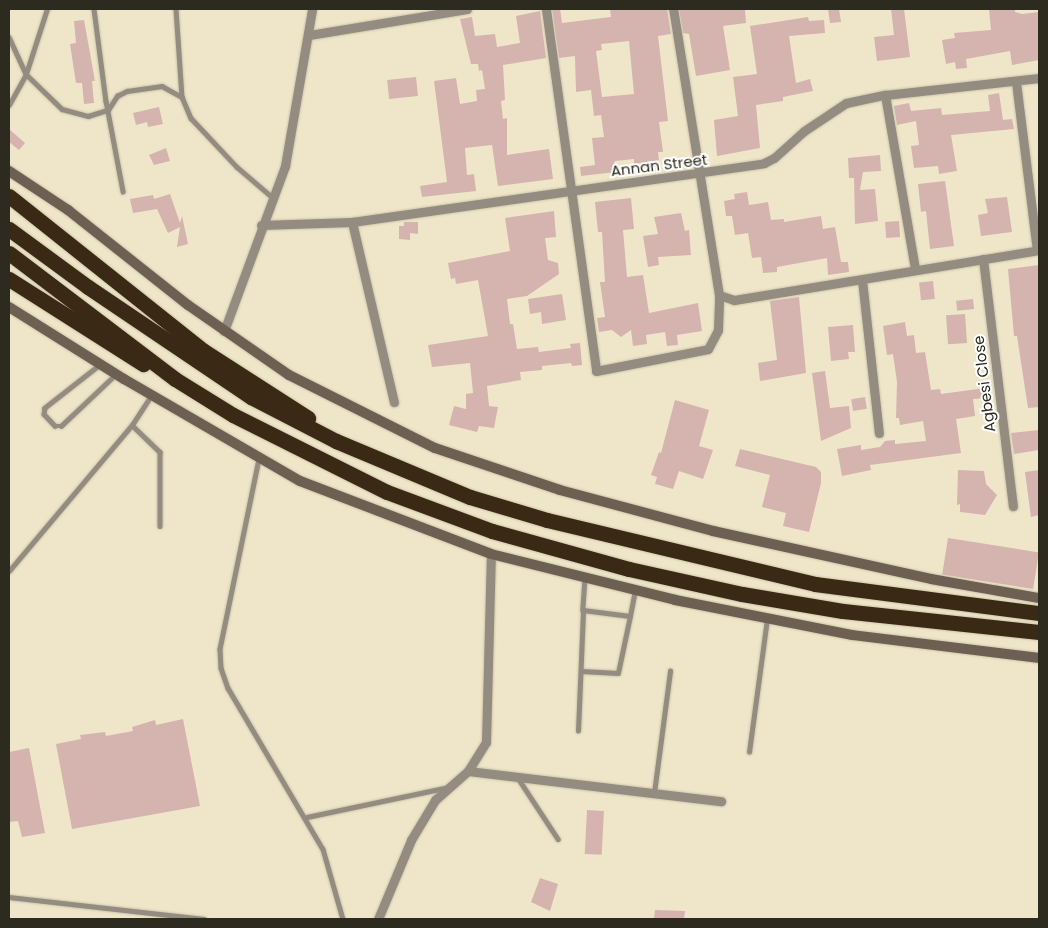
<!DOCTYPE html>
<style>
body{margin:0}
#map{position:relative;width:1048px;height:928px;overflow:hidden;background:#efe6c9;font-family:Poppins,sans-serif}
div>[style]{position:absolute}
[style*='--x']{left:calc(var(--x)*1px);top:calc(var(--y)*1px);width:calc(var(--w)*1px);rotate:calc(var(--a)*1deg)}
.building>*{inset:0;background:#d5b3af;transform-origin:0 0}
.roads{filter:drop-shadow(0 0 1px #ccc4aa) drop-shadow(0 0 1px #ccc4aa)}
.lane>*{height:4.5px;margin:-2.25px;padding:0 2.25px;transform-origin:2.25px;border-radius:2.25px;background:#948b81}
.street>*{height:9px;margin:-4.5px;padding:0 4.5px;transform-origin:4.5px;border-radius:4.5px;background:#948b81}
.secondary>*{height:10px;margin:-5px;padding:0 5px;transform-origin:5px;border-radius:5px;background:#6d6052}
.highway>*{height:15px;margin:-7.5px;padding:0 7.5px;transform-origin:7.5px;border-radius:7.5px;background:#3a2915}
span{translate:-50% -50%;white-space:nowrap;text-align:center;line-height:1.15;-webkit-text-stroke:4px #fff;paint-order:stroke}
.street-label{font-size:15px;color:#2d2a1f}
.frame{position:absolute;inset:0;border:10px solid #2d2a1f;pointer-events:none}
</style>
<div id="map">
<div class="building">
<div style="clip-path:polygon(evenodd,552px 9px,560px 9px,562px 23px,611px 17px,610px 9px,667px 9px,671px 34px,658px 36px,668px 121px,659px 122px,663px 152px,658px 152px,659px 160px,634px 164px,634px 159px,615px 161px,616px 172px,581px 176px,580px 167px,595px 165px,592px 138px,604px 137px,601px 115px,594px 116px,591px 90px,576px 92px,575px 56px,559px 58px,552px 9px,629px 41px,634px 94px,602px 97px,596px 51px,602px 50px,601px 44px,629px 41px)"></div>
<div style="clip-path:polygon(679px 9px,745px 9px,746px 23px,723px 26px,730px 70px,696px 76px,689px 34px,683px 33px)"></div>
<div style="clip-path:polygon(828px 9px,839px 9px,841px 22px,830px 23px)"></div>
<div style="clip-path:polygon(891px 9px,904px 9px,910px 57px,877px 61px,874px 37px,894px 35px)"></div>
<div style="clip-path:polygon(989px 9px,1015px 9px,1015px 12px,1022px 14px,1039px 12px,1039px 60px,1012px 65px,1010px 51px,966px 59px,967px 68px,956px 69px,955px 62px,946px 64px,942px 40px,955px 38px,954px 33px,991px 30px)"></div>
<div style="clip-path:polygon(540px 11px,546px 58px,503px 65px,505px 100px,501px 101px,503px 119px,507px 118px,507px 155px,549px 149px,553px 179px,498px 186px,492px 145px,465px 148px,467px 175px,474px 174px,476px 191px,422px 197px,420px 186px,447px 182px,434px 81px,456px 78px,460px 104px,477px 101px,476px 90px,485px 89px,482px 70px,479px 71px,478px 64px,471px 64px,460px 19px,472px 17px,475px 36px,495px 34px,497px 47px,520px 43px,516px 16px)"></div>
<div style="clip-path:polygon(808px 17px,809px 21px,824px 20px,825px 33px,789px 36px,796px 83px,810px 79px,813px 91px,783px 97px,783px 101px,756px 105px,760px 148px,717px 156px,714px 120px,738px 116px,733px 77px,757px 74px,750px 26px)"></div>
<div style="clip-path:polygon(84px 20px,95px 81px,92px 81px,94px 103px,84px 104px,82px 83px,76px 83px,70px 44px,76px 43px,74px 21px)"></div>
<div style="left:416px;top:77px;width:19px;height:29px;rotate:84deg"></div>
<div style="clip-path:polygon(999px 93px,1003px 120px,1012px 119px,1014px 129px,951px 135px,957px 171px,939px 174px,938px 166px,914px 168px,911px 146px,919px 145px,916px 121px,897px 125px,894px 106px,909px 103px,911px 111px,941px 108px,942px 115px,990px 111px,988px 95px)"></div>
<div style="clip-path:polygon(159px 107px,163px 124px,148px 127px,147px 122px,136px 125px,133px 113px)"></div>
<div style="clip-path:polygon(9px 129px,25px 143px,19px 150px,9px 142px)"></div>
<div style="clip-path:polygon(166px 148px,170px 161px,154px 165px,149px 155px)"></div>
<div style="clip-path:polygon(880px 155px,881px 171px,863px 172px,860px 190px,875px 189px,878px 221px,855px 224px,854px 178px,849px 178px,848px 158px)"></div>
<div style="clip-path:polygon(945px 181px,954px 246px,930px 249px,926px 211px,921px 212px,918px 184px)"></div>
<div style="clip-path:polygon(747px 192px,749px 205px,768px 202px,771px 220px,784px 219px,784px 222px,821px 216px,823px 229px,835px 227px,841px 262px,848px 262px,849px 272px,828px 275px,827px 258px,777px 267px,777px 272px,763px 273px,761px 257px,752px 258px,748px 233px,735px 235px,732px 216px,726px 216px,724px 201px,735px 199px,734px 194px)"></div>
<div style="clip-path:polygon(170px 194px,180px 223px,182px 216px,188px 244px,177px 247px,180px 227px,168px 233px,157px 209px,133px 213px,130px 199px,153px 195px,154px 199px)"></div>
<div style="clip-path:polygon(1007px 197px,1012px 232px,981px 236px,978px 215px,988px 213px,985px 199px)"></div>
<div style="clip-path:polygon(631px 198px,634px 229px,623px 230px,627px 277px,643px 275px,649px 313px,698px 303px,702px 331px,677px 335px,678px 345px,667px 346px,665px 332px,646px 335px,647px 344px,633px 346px,631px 330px,621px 337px,612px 330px,599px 332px,597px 318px,605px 317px,600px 282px,605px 282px,602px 232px,598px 232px,595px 202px)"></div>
<div style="clip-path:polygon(554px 211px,556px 237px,545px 238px,548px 260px,558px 263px,559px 274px,527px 296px,507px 299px,510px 324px,513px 324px,517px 349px,538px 347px,539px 352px,571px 348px,570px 344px,580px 343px,582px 365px,572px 366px,571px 363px,542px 366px,542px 370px,520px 372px,521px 380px,487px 386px,489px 406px,498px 407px,494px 428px,479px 426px,477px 432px,449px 425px,454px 406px,466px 409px,466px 394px,473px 393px,470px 363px,432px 367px,428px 345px,488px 336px,478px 280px,456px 284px,455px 278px,451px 279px,448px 263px,510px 251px,505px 218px)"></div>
<div style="clip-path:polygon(681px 213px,685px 231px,689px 230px,691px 255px,658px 257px,659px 265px,648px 267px,643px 236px,658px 234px,654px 217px)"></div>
<div style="left:899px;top:221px;width:16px;height:14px;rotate:86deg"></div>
<div style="clip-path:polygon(404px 222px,418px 222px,418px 234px,410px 233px,410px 240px,399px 239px,399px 226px,404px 226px)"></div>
<div style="clip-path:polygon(1039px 265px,1039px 407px,1028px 408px,1017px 336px,1014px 336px,1008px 269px)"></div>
<div style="left:933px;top:281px;width:18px;height:14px;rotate:84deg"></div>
<div style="clip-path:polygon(562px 294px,566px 320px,542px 324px,541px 312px,530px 314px,528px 299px)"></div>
<div style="clip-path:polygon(799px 297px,806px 373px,760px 381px,758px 363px,777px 360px,770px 301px)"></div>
<div style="left:973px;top:299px;width:10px;height:17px;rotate:84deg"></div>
<div style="left:965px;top:314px;width:29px;height:19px;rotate:86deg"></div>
<div style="clip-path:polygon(905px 322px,907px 336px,914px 335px,916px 353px,925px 352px,931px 390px,940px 389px,941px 394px,985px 388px,986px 398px,973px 399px,975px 416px,956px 419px,961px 453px,870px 465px,871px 470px,842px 476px,837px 449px,861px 445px,861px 450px,880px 447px,885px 441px,895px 440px,895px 444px,926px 441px,923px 421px,900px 425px,899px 418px,896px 418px,897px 382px,893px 354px,887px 355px,883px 326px)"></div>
<div style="clip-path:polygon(853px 325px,855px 352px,848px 352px,849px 359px,831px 361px,828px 327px)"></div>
<div style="clip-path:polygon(825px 371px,830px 408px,849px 406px,851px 428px,821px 441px,812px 373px)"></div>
<div style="left:865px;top:397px;width:12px;height:14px;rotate:81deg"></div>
<div style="clip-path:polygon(675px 400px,709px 410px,699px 446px,713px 450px,703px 479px,679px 471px,673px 489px,655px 484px,657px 477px,651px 475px,659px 452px,661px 453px)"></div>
<div style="clip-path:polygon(1039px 430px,1039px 450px,1014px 454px,1011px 433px)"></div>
<div style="clip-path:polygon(740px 449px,816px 467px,821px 472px,821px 483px,809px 532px,783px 526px,786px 513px,762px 507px,770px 475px,735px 466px)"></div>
<div style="clip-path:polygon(958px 470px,984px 471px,986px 484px,997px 495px,985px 515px,960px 512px,960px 504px,957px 505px)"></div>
<div style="clip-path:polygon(1039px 470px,1039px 515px,1031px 517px,1025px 472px)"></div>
<div style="left:948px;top:538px;width:92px;height:37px;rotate:9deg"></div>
<div style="clip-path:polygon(183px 719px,200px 806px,72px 829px,56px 744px,81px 739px,80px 735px,105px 732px,106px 736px,133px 731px,132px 727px,155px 720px,156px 725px)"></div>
<div style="clip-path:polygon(29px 748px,45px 833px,22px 837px,18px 821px,9px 822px,9px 752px)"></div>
<div style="left:587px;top:810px;width:17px;height:44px;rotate:3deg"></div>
<div style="clip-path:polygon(540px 878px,558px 884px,550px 911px,531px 902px)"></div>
<div style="clip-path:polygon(655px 910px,685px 911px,684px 919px,654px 919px)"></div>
</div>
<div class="roads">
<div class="lane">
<div style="--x:94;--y:9;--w:93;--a:82.6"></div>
<div style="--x:106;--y:101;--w:92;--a:79.3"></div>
<div style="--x:176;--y:9;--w:88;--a:86.1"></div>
<div style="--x:182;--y:97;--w:23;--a:67"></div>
<div style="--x:191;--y:118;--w:67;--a:46.8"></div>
<div style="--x:237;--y:167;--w:46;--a:40.6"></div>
<div style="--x:9;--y:37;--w:41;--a:65.3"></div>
<div style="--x:26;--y:74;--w:50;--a:44.2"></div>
<div style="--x:62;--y:109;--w:27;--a:15"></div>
<div style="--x:88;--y:116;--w:21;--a:-17"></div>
<div style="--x:108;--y:110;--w:17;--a:-57"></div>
<div style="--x:117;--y:96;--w:11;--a:-27"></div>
<div style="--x:127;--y:91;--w:35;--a:-8"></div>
<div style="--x:162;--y:86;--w:23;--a:29"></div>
<div style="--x:9;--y:105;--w:35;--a:-61"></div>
<div style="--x:26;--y:74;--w:68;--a:-72.1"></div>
<div style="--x:100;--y:365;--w:70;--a:142"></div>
<div style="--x:45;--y:408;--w:6;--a:99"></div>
<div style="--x:44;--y:414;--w:16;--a:47"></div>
<div style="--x:55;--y:426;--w:6;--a:0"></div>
<div style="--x:61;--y:426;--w:74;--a:-43.4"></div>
<div style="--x:132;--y:425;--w:39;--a:44"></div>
<div style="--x:160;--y:452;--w:74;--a:90"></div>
<div style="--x:259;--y:459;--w:194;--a:101.6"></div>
<div style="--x:220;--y:649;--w:19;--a:87"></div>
<div style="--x:221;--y:668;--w:21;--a:71"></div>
<div style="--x:228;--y:688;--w:187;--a:59.5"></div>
<div style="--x:323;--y:849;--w:73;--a:74.1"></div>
<div style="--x:9;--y:571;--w:191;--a:-49.9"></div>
<div style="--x:132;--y:425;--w:35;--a:-57"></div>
<div style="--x:585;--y:578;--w:32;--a:94"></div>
<div style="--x:583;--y:610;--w:47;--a:7.3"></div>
<div style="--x:630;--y:616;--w:26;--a:-79"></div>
<div style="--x:581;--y:671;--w:37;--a:3"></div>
<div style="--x:618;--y:673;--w:58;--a:-78.1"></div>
<div style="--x:578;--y:731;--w:121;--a:-87.6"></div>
<div style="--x:749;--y:752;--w:134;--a:-82.3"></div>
<div style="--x:518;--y:778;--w:73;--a:56.7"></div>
<div style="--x:654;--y:793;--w:123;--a:-82.5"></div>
<div style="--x:307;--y:817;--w:141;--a:-11.9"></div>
<div style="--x:9;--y:897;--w:196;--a:6.4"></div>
</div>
<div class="street">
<div style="--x:546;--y:9;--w:365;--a:82.1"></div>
<div style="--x:596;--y:371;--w:114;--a:-11.1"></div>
<div style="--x:708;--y:349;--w:21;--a:-62"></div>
<div style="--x:718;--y:330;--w:35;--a:-88"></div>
<div style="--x:719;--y:295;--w:290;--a:-99.1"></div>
<div style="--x:309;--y:35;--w:160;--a:-9.3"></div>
<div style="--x:1016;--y:82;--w:169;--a:82.9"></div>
<div style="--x:885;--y:95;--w:176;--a:80.2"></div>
<div style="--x:352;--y:222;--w:185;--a:76.9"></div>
<div style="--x:261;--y:225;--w:91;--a:-1.9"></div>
<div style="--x:352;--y:222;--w:416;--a:-8.1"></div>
<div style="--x:764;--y:163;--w:11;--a:-27"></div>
<div style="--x:774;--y:158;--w:40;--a:-42"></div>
<div style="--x:804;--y:131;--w:50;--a:-33.7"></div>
<div style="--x:846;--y:103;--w:40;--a:-12"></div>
<div style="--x:885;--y:95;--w:155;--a:-6.3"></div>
<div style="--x:983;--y:259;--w:249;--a:83.1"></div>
<div style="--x:862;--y:280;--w:154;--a:83.7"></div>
<div style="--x:719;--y:295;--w:16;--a:18"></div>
<div style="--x:734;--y:300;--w:309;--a:-9.3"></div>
<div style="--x:224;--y:331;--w:176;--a:-69.7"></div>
<div style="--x:285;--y:166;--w:159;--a:-80.2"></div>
<div style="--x:468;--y:771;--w:255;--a:6.8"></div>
<div style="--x:378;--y:919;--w:86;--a:-67.3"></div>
<div style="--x:411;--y:840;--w:47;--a:-59"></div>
<div style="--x:435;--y:800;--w:44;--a:-41.3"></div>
<div style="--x:468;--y:771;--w:34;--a:-58"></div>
<div style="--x:486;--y:742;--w:188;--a:-88.5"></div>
</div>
<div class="secondary">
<div style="--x:9;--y:171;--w:71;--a:33.5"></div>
<div style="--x:68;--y:210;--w:153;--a:38.4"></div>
<div style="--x:188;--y:305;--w:123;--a:34.7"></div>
<div style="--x:289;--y:375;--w:163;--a:26.6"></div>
<div style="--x:435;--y:448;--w:132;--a:18.6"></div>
<div style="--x:560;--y:490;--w:158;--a:15"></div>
<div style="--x:713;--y:531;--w:223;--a:12.4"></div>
<div style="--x:931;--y:579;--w:110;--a:10"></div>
<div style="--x:9;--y:307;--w:136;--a:32.1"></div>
<div style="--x:124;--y:379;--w:203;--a:30.1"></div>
<div style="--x:300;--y:481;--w:204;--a:20.9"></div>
<div style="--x:491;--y:554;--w:190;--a:14"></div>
<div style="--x:675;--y:600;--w:180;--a:11.2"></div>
<div style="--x:852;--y:635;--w:188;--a:7"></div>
</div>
<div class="highway">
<div style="--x:9;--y:196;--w:249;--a:38.5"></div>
<div style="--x:204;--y:351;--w:124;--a:32.8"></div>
<div style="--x:9;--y:229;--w:98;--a:36.3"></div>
<div style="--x:88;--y:287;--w:197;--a:34"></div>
<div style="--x:251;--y:397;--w:96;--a:27.4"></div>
<div style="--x:336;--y:441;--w:145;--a:22.7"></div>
<div style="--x:470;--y:497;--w:80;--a:16.6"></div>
<div style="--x:547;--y:520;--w:276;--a:13.4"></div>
<div style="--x:815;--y:584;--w:226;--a:7.4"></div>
<div style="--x:9;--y:253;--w:208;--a:37.2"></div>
<div style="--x:175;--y:379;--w:68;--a:31.8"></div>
<div style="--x:233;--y:415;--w:172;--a:26.6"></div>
<div style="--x:387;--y:492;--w:112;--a:20.4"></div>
<div style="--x:492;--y:531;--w:142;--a:15.5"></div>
<div style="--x:629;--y:569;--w:116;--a:12.5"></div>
<div style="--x:742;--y:594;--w:102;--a:9.6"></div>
<div style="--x:843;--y:611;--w:197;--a:6.1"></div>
<div style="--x:9;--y:279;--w:159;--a:32.4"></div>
</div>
</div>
<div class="street-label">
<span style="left:659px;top:165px;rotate:-7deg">Annan Street</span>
<span style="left:984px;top:384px;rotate:-97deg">Agbesi Close</span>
</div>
<div class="frame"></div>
</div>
